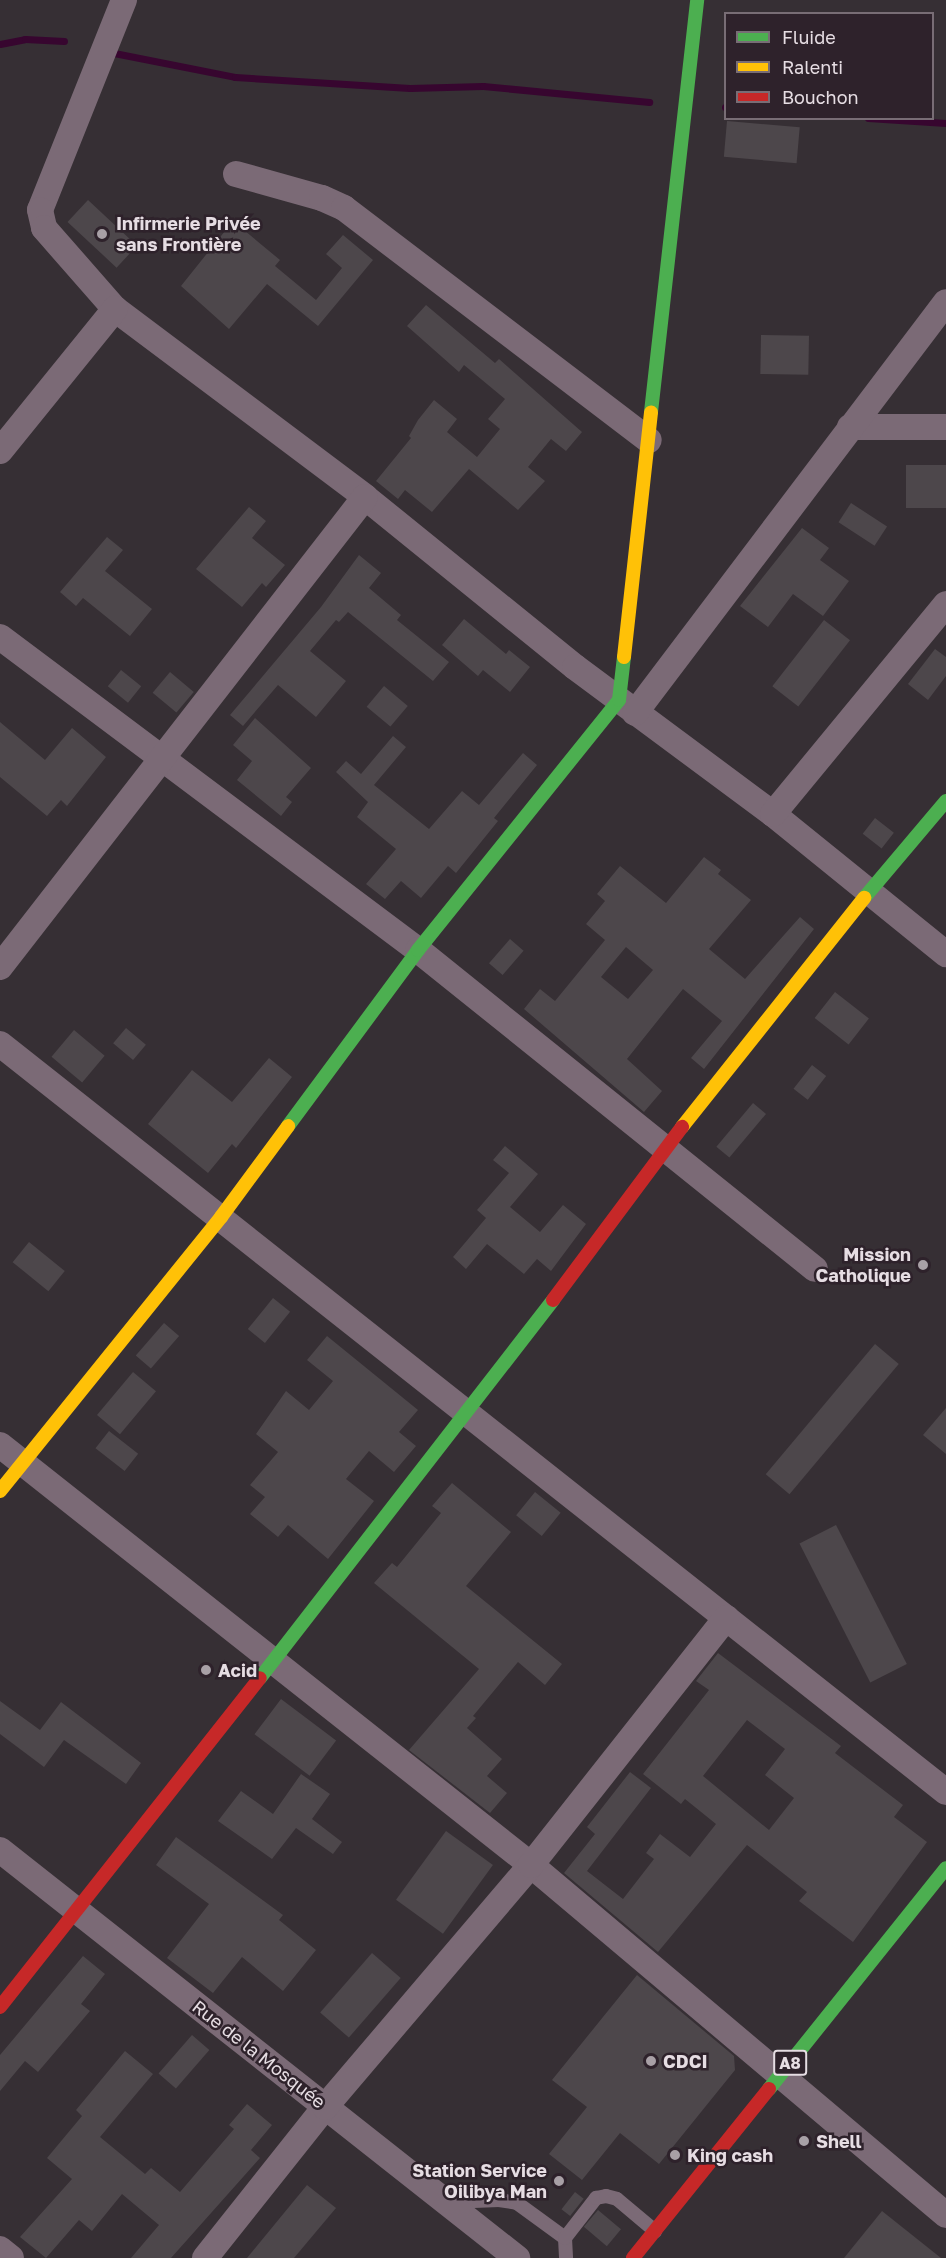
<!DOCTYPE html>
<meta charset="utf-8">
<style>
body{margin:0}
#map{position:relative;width:946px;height:2258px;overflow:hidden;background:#362f34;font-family:"Golos Text",sans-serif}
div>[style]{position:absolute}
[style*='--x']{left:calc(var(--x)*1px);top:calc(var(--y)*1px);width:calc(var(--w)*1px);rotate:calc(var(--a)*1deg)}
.stream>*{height:7px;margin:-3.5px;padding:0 3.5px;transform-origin:3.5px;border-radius:3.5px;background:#37062f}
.building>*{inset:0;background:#4d474b;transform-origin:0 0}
.lane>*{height:14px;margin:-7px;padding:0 7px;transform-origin:7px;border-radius:7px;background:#7b6a76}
.street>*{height:26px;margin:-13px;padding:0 13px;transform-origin:13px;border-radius:13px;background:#7b6a76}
.fast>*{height:14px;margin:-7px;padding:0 7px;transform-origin:7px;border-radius:7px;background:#4caf50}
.slow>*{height:14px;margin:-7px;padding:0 7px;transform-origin:7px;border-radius:7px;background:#ffc107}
.jam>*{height:14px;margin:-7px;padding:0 7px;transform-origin:7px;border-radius:7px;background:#c62828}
.dots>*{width:16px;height:16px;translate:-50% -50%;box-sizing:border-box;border:3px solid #2e222b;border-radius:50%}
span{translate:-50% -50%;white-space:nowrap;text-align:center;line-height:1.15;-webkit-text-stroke:5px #2e222b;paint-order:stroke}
.shield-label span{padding:2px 4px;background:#2e222b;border:2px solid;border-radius:4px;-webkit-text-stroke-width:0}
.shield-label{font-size:16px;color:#e6dde3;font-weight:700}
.poi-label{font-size:18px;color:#e6dde3;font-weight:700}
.left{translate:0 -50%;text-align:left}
.right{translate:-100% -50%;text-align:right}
.street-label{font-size:18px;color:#e6dde3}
.legend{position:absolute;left:724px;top:12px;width:210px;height:108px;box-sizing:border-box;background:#2e222b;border:2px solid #786d75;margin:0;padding:8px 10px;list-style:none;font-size:18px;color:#e6dde3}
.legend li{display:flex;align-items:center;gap:12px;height:30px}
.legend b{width:30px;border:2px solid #786d75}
</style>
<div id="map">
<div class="stream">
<div style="--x:0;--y:44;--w:25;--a:-11"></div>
<div style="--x:25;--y:39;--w:39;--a:3"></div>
<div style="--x:114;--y:53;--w:123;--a:11.2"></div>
<div style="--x:235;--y:77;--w:175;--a:3.6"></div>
<div style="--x:410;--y:88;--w:73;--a:-1.6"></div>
<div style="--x:483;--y:86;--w:167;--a:5.5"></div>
<div style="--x:725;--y:107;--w:1;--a:0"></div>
<div style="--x:868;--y:118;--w:78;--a:3.7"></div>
</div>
<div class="building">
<div style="left:727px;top:121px;width:73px;height:36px;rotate:5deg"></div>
<div style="left:88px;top:200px;width:67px;height:30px;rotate:43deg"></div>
<div style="clip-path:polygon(233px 221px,280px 260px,275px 266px,316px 300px,342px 268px,326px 254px,343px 235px,373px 260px,318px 326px,267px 284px,229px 329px,181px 286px)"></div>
<div style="clip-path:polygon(426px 305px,495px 363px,499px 359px,582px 432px,566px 451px,551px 439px,528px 467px,545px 481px,518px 510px,469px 469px,432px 512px,405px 490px,398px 499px,376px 481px,411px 438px,409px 436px,418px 420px,434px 400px,457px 419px,447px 432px,477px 457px,500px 429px,488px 419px,505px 399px,464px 365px,459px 372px,407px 326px)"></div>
<div style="left:761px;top:335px;width:48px;height:39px;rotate:1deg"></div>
<div style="left:946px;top:465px;width:43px;height:40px;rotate:90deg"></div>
<div style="left:851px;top:503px;width:43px;height:23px;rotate:33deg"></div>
<div style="clip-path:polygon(249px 507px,266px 521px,252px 538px,285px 565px,266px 587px,262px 583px,242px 607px,196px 569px)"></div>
<div style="clip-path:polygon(802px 528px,829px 548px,820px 560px,849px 581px,823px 616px,793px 594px,768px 627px,740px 606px)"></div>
<div style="clip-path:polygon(107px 537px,123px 550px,105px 571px,152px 609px,130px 636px,83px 598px,76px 606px,60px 592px)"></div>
<div style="clip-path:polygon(359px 555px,381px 573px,369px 588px,401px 615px,397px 620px,449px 662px,433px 681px,348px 612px,339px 622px,336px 620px,310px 651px,346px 681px,316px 717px,278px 685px,243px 726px,230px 715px,321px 607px)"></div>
<div style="clip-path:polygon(464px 619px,506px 654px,509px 650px,530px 667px,510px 692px,483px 670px,478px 676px,442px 645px)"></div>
<div style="left:824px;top:620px;width:33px;height:84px;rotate:38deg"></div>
<div style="clip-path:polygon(935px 649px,946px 657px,946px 676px,928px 700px,908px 684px)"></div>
<div style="left:121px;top:670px;width:26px;height:21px;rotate:39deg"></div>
<div style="left:170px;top:672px;width:31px;height:27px;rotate:40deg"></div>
<div style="left:384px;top:686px;width:31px;height:27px;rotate:40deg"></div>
<div style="clip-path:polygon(255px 718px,311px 768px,286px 797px,292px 802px,281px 816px,237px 780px,252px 761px,233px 745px)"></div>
<div style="clip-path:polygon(0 722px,45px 760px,72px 728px,106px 757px,67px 806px,61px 800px,47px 816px,0 777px)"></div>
<div style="clip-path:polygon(393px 736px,406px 747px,374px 785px,429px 829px,462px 791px,479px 805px,523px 753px,537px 765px,494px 818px,498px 821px,456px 873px,448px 866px,421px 898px,401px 881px,385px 899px,366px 884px,396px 849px,357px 817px,368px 802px,336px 772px,346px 761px,361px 774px)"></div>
<div style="left:875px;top:818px;width:24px;height:20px;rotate:38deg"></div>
<div style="clip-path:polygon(evenodd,704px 857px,721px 870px,718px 874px,751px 900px,709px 949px,745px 979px,800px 917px,814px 929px,704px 1069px,691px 1058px,722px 1021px,683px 989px,627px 1059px,662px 1091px,644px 1112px,524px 1009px,540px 989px,555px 1001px,605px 940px,586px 924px,605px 901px,597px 894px,620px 866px,666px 903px,704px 857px,626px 947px,653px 970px,628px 999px,601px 977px,626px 947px)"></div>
<div style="left:510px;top:939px;width:18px;height:32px;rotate:41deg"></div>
<div style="left:835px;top:992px;width:43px;height:33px;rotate:38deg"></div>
<div style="left:126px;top:1028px;width:26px;height:20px;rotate:40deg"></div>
<div style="left:74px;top:1030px;width:40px;height:35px;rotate:40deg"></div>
<div style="clip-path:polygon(269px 1058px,292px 1077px,236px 1148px,232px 1144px,208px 1173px,148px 1124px,192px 1070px,232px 1102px)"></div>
<div style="left:812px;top:1065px;width:18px;height:30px;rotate:38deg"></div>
<div style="left:753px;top:1103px;width:17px;height:57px;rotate:40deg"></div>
<div style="clip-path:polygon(505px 1146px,538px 1174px,510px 1207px,540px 1232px,563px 1205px,586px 1224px,551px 1271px,537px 1259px,524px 1274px,487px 1244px,466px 1269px,453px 1257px,486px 1218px,477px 1210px,509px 1173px,493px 1160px)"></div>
<div style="left:29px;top:1242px;width:46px;height:26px;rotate:39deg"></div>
<div style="left:273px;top:1298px;width:22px;height:40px;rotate:39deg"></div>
<div style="left:164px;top:1323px;width:20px;height:43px;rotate:41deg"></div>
<div style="clip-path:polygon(327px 1336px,418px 1410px,399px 1432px,416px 1446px,394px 1472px,369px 1451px,346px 1479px,374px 1501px,328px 1559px,288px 1525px,278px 1537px,250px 1514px,265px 1497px,250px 1485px,278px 1452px,256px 1434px,286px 1391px,309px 1410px,333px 1381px,307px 1360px)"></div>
<div style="left:875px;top:1344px;width:31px;height:170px;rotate:40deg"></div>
<div style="left:133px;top:1372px;width:30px;height:56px;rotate:40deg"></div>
<div style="clip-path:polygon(946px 1408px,946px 1454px,923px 1435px)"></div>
<div style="left:109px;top:1431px;width:37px;height:22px;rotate:38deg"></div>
<div style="clip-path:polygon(452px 1483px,511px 1532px,466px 1586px,562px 1664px,545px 1685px,518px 1662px,473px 1716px,476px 1718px,467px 1728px,502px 1759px,487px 1776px,507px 1793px,490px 1813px,409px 1750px,479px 1669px,374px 1583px,392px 1563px,397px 1567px,441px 1513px,432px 1506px)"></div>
<div style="left:535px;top:1492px;width:33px;height:30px;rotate:39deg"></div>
<div style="left:836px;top:1525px;width:156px;height:41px;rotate:63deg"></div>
<div style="clip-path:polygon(evenodd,718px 1653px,841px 1746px,835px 1753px,903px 1805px,894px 1817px,927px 1842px,853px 1942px,799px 1901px,807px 1892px,747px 1845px,658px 1952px,564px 1873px,595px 1834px,587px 1827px,630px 1772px,651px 1788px,587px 1871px,623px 1899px,654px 1859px,646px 1853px,660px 1834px,690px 1857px,716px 1824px,685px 1799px,681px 1804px,643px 1774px,709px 1690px,696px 1681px,718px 1653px,747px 1720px,785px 1749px,765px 1775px,794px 1798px,769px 1830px,703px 1776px,747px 1720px)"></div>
<div style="left:281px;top:1699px;width:69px;height:44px;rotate:37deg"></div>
<div style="clip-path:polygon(0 1701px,40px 1730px,61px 1702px,141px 1763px,126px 1784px,64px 1740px,44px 1767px,0 1734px)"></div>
<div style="clip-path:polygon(301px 1774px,330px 1794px,312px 1819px,342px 1842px,333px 1854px,296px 1828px,272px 1859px,218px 1821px,241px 1791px,273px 1814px)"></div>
<div style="left:446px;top:1831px;width:58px;height:85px;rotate:36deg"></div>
<div style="clip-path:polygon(176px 1837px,283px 1915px,279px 1920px,316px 1950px,283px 1991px,242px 1957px,213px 1993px,167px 1958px,209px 1904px,156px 1865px)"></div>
<div style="left:372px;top:1953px;width:38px;height:79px;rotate:41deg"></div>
<div style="clip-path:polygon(83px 1956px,105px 1974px,81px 2004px,90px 2011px,38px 2072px,25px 2061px,0 2091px,0 2055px)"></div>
<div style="clip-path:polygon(637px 1975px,734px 2056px,735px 2070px,659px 2164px,620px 2133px,582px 2180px,549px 2154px,587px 2107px,552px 2080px)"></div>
<div style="left:192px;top:2035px;width:23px;height:51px;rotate:41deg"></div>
<div style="clip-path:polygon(125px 2051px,153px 2074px,100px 2137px,145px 2174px,151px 2168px,180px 2192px,234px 2129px,229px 2125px,247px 2104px,272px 2125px,251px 2150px,260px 2158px,171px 2258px,131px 2258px,159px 2225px,122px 2194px,92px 2231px,79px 2220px,46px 2258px,20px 2237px,72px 2179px,47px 2158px,82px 2116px,76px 2110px)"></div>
<div style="clip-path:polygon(307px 2185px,336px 2208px,294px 2258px,247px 2258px)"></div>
<div style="left:575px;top:2192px;width:11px;height:22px;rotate:38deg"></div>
<div style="left:598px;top:2210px;width:30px;height:22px;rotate:40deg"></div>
<div style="clip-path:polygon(882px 2211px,941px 2258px,844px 2258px)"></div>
</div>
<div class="lane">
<div style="--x:448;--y:2202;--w:51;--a:-2.2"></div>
<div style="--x:499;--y:2200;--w:18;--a:9"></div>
<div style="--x:517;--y:2203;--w:59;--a:36.1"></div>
<div style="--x:565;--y:2238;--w:20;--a:87"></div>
<div style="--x:565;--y:2238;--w:51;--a:-52.2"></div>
<div style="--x:596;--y:2198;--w:10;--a:-11"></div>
<div style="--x:606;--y:2196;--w:11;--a:15"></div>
<div style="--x:617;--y:2199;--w:50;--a:40.1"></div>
</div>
<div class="street">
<div style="--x:124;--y:0;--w:226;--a:111.8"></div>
<div style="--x:40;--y:210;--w:18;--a:77"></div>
<div style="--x:44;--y:228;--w:108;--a:48.8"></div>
<div style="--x:115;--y:309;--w:313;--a:36.9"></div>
<div style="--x:365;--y:497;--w:270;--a:39"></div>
<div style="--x:575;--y:667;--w:247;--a:36.6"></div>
<div style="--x:773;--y:814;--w:223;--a:39"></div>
<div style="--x:236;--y:174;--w:89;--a:15.6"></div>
<div style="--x:322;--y:198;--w:24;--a:24"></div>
<div style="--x:344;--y:208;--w:383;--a:37.3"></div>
<div style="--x:850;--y:427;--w:96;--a:0"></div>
<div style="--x:0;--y:451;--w:183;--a:-51"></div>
<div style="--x:0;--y:637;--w:522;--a:36.83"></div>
<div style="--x:418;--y:950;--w:509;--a:38.78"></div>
<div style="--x:635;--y:713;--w:515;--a:-52.89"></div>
<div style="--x:773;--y:814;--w:272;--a:-50.5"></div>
<div style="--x:0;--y:967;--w:595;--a:-52.17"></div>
<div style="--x:0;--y:1044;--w:1206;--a:38.33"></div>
<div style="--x:0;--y:1445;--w:677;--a:38.34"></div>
<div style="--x:531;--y:1865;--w:543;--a:40.14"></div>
<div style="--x:0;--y:1850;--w:659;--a:38.28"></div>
<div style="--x:0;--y:2249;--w:14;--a:39"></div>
<div style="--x:205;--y:2258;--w:193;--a:-51.5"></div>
<div style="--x:325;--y:2107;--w:318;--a:-49.6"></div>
<div style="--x:531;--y:1865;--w:315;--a:-51.7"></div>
</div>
<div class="fast">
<div style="--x:651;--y:412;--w:415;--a:-83.6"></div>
<div style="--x:864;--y:898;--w:127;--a:-49.8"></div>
<div style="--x:288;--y:1126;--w:219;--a:-53.5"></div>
<div style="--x:418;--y:950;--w:321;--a:-51.2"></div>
<div style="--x:619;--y:700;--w:43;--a:-83.4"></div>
<div style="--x:260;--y:1678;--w:478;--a:-52.2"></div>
<div style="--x:769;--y:2089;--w:283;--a:-51.3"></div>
</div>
<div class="slow">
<div style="--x:624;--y:657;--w:246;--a:-83.7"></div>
<div style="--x:682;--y:1127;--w:293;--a:-51.5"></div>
<div style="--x:0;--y:1491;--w:352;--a:-51.1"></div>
<div style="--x:221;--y:1217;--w:113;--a:-53.6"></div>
</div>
<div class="jam">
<div style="--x:553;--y:1300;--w:216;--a:-53.3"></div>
<div style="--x:0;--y:2007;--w:419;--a:-51.7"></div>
<div style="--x:633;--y:2258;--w:217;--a:-51.2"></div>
</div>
<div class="dots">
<div style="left:102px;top:234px;background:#a8a0a6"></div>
<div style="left:923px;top:1265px;background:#a8a0a6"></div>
<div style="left:206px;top:1670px;background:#a8a0a6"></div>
<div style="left:651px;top:2061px;background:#a8a0a6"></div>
<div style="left:804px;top:2141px;background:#a8a0a6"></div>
<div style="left:675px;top:2155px;background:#a8a0a6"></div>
<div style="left:559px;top:2181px;background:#a8a0a6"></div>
</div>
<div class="shield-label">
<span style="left:790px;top:2063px">A8</span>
</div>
<div class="poi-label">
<span class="left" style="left:116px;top:234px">Infirmerie Privée<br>sans Frontière</span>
<span class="right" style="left:911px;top:1265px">Mission<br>Catholique</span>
<span class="left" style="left:218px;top:1670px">Acid</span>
<span class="left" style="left:663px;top:2061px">CDCI</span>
<span class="left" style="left:816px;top:2141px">Shell</span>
<span class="left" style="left:687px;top:2155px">King cash</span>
<span class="right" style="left:547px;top:2181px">Station Service<br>Oilibya Man</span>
</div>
<div class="street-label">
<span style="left:259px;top:2054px;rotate:38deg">Rue de la Mosquée</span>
</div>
<ul class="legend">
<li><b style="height:8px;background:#4caf50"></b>Fluide</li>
<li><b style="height:8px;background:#ffc107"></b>Ralenti</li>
<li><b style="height:8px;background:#c62828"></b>Bouchon</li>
</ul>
</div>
